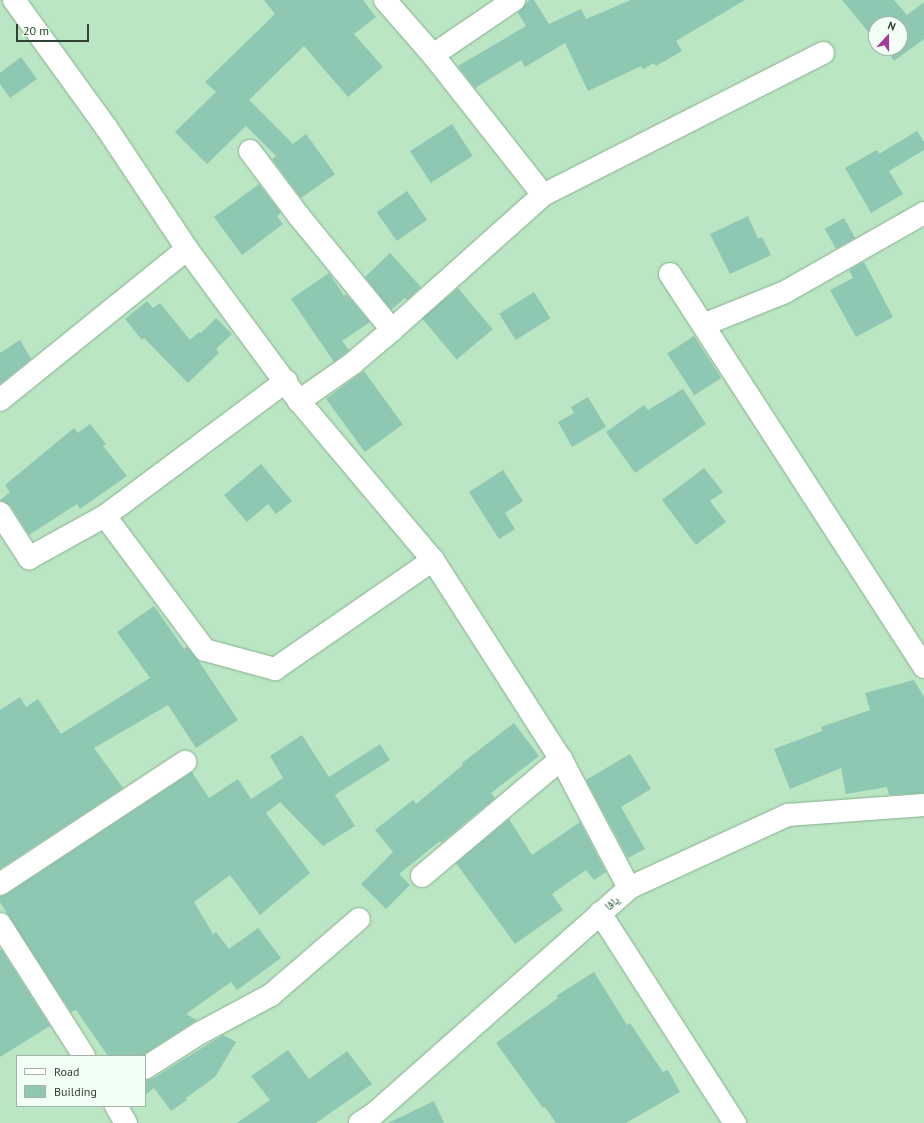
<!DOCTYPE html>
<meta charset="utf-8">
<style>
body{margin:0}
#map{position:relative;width:924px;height:1123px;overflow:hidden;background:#bbe6c3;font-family:"PT Sans","Noto Naskh Arabic",sans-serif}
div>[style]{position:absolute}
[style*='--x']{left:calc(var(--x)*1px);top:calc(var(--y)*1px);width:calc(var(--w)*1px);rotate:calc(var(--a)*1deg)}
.building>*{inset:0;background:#8ec7b2;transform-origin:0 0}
.roads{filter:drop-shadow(0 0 1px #86af8d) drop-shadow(0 0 1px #86af8d)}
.minor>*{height:22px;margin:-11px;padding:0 11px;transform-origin:11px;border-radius:11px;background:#fff}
span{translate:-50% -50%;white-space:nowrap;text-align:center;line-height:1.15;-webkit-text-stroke:3px #f2fff4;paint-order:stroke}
.street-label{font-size:12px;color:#304233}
.legend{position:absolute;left:16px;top:1055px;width:130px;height:52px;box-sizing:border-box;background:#f2fff4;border:1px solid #a4b3a7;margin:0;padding:5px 7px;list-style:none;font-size:12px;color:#304233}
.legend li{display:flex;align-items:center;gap:8px;height:20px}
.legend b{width:20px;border:1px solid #a4b3a7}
.north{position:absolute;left:868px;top:16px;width:40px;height:40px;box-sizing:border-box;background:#f2fff4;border:1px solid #a4b3a7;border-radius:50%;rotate:21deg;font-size:11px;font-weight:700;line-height:16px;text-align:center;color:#304233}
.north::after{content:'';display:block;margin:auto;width:14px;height:18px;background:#a33b9e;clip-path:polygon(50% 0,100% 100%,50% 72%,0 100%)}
.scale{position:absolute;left:16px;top:24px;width:73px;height:18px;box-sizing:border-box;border:2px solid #304233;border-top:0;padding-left:5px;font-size:12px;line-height:14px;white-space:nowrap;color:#304233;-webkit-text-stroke:3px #f2fff4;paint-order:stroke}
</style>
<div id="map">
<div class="building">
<div style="clip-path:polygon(264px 0,363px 0,376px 17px,354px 34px,383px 67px,348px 97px,304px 46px,249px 100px,293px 144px,306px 134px,335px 174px,301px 198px,272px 159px,276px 156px,246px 126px,207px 164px,175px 132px,216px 92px,205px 82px,275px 14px)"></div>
<div style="clip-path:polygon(529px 0,534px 0,549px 24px,581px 9px,586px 19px,631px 0,745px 0,676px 41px,682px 51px,656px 66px,654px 63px,643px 69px,641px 66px,588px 91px,565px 43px,525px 67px,521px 60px,475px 88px,458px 66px,526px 26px,518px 13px)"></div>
<div style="clip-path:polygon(842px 0,894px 0,907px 15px,924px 2px,924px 39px,894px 61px,885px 48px,900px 48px,900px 24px,876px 24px,876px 36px,873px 31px,870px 34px)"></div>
<div style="clip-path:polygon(21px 57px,37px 79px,10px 98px,0 84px,0 73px)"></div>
<div style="left:452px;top:124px;width:38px;height:50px;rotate:57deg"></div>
<div style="clip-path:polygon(917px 131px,924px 142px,924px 150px,889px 171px,903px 194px,871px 213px,845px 168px,877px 150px,879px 154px)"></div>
<div style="clip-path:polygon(259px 184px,281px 213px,277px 216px,283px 224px,242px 255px,214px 217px)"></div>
<div style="left:407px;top:191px;width:35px;height:37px;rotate:55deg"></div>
<div style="clip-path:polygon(748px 216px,758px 239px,762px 237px,771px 255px,730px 274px,710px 234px)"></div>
<div style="left:844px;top:218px;width:23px;height:22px;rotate:61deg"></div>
<div style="clip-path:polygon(390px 253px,421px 287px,407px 300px,405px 298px,391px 310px,365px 277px)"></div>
<div style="clip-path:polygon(864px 262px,893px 317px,856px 337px,830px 290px,853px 278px,849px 270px)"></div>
<div style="clip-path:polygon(329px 273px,344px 296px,346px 294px,370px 322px,342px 341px,349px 350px,334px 362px,291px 299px)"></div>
<div style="left:458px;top:288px;width:54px;height:47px;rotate:50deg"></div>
<div style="left:534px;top:292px;width:31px;height:41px;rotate:58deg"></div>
<div style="clip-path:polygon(147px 301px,153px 308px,160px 303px,190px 340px,199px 332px,201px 333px,216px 318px,232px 334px,216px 349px,219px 353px,188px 383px,144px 338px,142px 340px,125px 319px)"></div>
<div style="left:694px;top:336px;width:50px;height:32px;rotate:57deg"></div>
<div style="clip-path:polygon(20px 340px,31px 359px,0 384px,0 353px)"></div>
<div style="left:364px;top:371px;width:66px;height:47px;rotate:54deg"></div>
<div style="clip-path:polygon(683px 389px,706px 424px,635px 473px,606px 432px,644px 405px,648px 410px)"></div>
<div style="clip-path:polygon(588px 397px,606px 427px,572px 447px,558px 422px,574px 413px,571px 407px)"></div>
<div style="clip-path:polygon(90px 424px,106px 444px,103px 446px,127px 476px,80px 509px,77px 504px,29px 535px,11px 506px,0 500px,10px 492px,5px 485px,74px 428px,78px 433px)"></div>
<div style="clip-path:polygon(261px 464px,292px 501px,276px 514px,268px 504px,247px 522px,224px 495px)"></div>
<div style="clip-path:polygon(704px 468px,723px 492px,710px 501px,726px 522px,696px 545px,662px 500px)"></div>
<div style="clip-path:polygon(503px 470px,523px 501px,505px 513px,515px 529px,499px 539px,469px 492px)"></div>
<div style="clip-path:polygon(154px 606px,184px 649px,187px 647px,198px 660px,238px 720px,196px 748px,168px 705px,94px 748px,123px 788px,0 869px,0 710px,20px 697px,26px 707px,38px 699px,61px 734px,150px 678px,117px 632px)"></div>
<div style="clip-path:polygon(914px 680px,924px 697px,924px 793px,889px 795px,887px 787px,846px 794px,841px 768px,790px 789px,774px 749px,822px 731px,821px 727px,870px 710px,865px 693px)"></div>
<div style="clip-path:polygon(514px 723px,539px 756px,491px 793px,495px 798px,441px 843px,440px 841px,399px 874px,410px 885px,386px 909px,361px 884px,393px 852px,375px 830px,413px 800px,416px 804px,463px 765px,462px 763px)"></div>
<div style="clip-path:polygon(302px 735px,329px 777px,380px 744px,390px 760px,335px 795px,355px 826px,323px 846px,280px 802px,266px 813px,310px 873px,260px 915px,230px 875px,194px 902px,213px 934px,216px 932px,229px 949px,258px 928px,281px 958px,237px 990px,231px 982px,186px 1014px,197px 1020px,141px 1056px,108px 1056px,76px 1010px,71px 1012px,8px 915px,0 902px,0 896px,7px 894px,192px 772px,209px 798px,238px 779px,251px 799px,283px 778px,270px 756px)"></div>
<div style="clip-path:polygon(630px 754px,651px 789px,621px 807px,645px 849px,628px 858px,586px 780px)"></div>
<div style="clip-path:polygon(509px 819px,532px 855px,580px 822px,606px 872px,594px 880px,586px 870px,552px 894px,563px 910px,515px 944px,456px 863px)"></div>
<div style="clip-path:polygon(1px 949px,50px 1026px,0 1057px,0 950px)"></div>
<div style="clip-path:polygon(594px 972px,627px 1025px,630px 1023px,663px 1072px,668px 1070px,680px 1092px,626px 1123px,556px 1123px,545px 1107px,543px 1108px,496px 1043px,558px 998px,556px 996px)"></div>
<div style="clip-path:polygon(223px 1035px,236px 1042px,215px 1077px,186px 1098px,187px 1100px,171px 1111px,154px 1088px,145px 1095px,145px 1080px,152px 1079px)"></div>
<div style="clip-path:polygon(288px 1050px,309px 1079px,347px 1051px,372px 1084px,316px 1123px,237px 1123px,270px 1100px,251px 1076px)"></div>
<div style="clip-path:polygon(434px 1101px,444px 1123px,388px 1123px)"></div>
</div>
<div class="roads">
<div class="minor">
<div style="--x:14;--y:0;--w:157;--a:54.1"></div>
<div style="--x:106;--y:127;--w:146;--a:56.4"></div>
<div style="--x:187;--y:249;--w:189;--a:53.6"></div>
<div style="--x:385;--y:0;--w:73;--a:48.9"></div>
<div style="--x:433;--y:55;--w:178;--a:51.8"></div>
<div style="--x:543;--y:195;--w:203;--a:138.2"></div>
<div style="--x:392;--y:330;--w:52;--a:139.6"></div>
<div style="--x:352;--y:364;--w:65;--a:145.1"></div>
<div style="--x:299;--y:401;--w:208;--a:49.9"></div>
<div style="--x:433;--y:560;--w:237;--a:57.3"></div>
<div style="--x:561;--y:759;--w:146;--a:62.2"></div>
<div style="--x:433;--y:55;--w:98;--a:-34.2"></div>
<div style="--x:250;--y:151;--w:80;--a:53.1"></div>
<div style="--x:298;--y:215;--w:149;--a:50.7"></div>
<div style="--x:543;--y:195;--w:314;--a:-26.9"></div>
<div style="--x:670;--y:274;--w:468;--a:57.1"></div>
<div style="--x:703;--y:325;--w:88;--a:-21.9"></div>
<div style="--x:785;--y:292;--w:160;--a:-29.6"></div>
<div style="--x:0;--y:400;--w:240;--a:-38.9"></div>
<div style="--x:0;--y:513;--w:54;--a:57.2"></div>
<div style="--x:29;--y:558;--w:87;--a:-28.9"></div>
<div style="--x:105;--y:516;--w:226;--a:-36.7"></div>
<div style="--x:105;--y:516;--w:167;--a:53.3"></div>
<div style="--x:205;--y:650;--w:73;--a:15.2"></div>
<div style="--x:275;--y:669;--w:192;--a:-34.6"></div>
<div style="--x:422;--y:876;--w:182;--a:-40.1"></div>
<div style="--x:0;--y:884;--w:222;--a:-33.4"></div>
<div style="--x:600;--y:913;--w:250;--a:57.3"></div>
<div style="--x:0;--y:924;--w:156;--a:57.5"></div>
<div style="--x:145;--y:1068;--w:65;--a:-32.5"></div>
<div style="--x:200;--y:1033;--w:81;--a:-28.2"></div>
<div style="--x:271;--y:995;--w:116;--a:-40.8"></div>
<div style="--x:116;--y:1106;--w:20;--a:60"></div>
<div style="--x:360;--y:1123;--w:17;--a:-33"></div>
<div style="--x:374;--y:1114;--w:341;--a:-41.5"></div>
<div style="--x:629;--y:888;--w:175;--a:-24.7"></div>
<div style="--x:788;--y:815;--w:136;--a:-4.2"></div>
</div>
</div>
<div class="street-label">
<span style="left:612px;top:903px;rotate:-40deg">يافا</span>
</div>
<ul class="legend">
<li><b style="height:5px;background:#fff"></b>Road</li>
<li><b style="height:11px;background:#8ec7b2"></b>Building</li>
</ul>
<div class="north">N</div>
<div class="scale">20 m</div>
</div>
